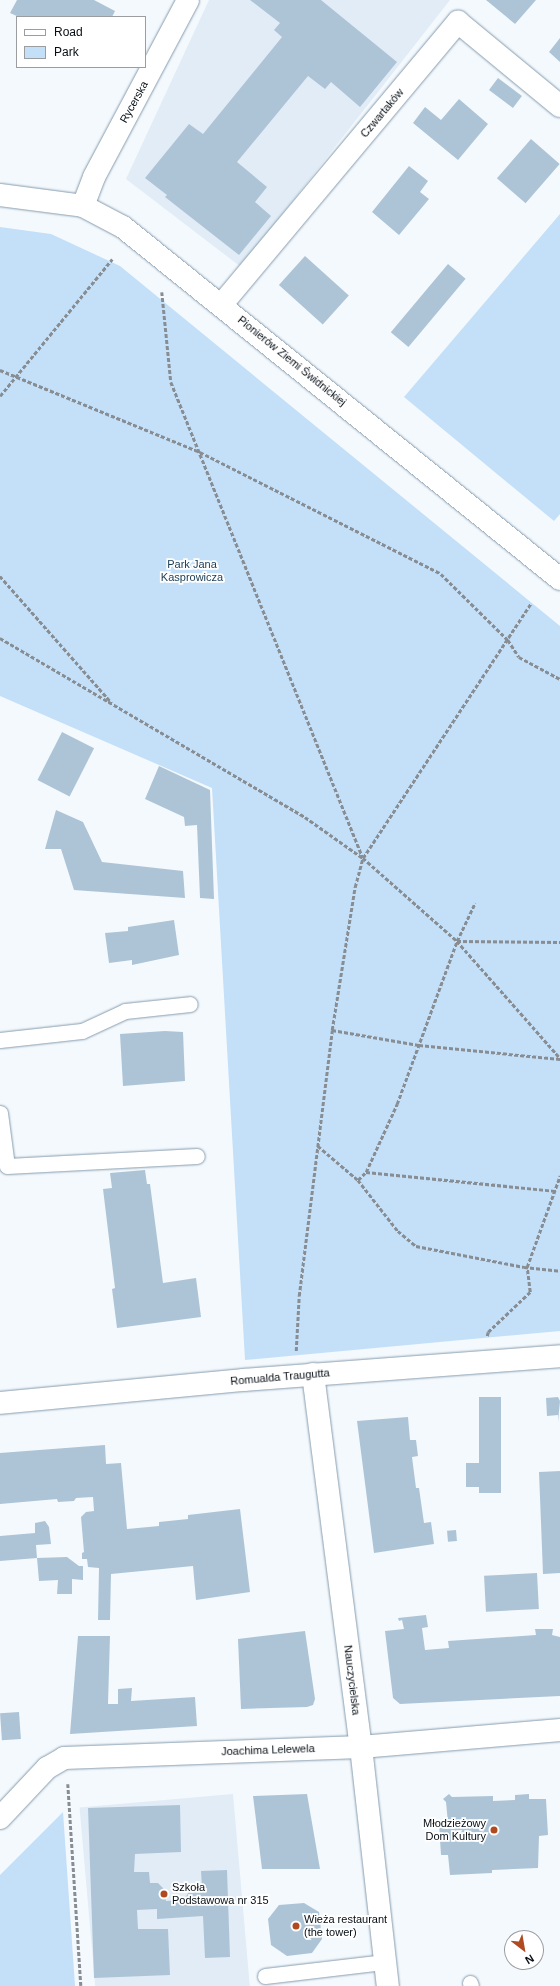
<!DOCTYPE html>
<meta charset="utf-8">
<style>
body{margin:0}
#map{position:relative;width:560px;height:1986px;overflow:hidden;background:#f4f9fd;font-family:Arial,sans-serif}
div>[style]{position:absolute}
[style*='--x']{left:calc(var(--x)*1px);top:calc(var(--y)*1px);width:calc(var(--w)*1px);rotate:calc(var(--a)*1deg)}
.built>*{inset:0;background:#e1ecf6;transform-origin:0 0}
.green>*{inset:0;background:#c3e0f8}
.building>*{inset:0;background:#adc4d7;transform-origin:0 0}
.path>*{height:2.5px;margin-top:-1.25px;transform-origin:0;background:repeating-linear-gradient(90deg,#878d93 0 4px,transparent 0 6px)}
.roads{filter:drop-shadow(0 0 1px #859cae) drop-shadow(0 0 1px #859cae)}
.lane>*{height:15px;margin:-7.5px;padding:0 7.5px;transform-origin:7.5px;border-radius:7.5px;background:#fff}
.street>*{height:22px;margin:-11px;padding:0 11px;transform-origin:11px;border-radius:11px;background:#fff}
.dots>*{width:11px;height:11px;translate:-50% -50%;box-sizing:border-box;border:2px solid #fff;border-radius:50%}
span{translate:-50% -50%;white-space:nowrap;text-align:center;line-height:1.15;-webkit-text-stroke:3.5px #fff;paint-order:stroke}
.street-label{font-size:11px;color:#060d14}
.park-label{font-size:11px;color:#183a53}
.poi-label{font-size:11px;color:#060d14}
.right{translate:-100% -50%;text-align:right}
.left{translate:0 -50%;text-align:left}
.legend{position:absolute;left:16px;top:16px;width:130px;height:52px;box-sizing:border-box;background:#fff;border:1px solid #9b9ea1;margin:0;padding:5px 7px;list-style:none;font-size:12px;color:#060d14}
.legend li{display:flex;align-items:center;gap:8px;height:20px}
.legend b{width:20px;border:1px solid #9b9ea1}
.north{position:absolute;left:504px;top:1930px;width:40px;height:40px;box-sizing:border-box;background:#fff;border:1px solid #9b9ea1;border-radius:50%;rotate:149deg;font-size:11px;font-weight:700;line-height:16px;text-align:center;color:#060d14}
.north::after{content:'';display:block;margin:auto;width:14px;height:18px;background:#b04a21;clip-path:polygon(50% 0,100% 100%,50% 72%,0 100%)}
</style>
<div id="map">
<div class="built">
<div style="clip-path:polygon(209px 0,450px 0,241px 267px,126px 179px)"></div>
<div style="left:233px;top:1794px;width:193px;height:154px;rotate:85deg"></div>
</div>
<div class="green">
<div style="clip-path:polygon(560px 214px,560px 514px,554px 521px,404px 397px)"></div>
<div style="clip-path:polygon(0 227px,51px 234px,120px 266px,560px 626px,560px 1331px,245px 1360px,212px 788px,0 696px)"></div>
<div style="clip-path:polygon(63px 1812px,75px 1986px,0 1986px,0 1875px)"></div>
</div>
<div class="building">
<div style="clip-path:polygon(17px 0,94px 0,115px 11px,112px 17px,19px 17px,10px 13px)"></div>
<div style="clip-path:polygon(250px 0,321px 0,397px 62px,360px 107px,331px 82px,325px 89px,308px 76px,237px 162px,267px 187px,255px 202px,271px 216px,239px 255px,165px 197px,167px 195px,145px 178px,189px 124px,203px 134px,282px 37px,274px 30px,280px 23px)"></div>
<div style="clip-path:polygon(486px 0,536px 0,515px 24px)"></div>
<div style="clip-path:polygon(560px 38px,560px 62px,549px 52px)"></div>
<div style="left:498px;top:78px;width:30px;height:15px;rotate:37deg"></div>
<div style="clip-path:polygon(459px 99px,488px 124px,458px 160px,413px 123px,425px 107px,441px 120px)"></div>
<div style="left:531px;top:139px;width:38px;height:52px;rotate:41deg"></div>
<div style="clip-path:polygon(409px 166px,428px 181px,420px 192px,429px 199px,399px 235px,372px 212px)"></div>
<div style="left:305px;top:256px;width:59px;height:39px;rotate:42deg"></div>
<div style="left:448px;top:264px;width:23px;height:89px;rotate:40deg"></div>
<div style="left:62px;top:732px;width:36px;height:54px;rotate:27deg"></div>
<div style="clip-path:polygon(159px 766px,210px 790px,214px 899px,200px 898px,197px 825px,185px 826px,184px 817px,145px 799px)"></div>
<div style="clip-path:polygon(56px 810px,83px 822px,102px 862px,183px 871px,185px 898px,74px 890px,61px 849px,45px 849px)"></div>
<div style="clip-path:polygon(174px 920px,179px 955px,132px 965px,132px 960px,109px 963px,105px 933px,128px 931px,128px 927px)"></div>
<div style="clip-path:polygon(165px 1031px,183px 1032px,185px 1081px,123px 1086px,120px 1034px)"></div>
<div style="clip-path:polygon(145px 1170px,147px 1184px,150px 1184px,163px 1283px,196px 1278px,201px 1317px,117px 1328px,112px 1289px,115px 1288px,103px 1189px,112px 1188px,110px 1173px)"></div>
<div style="left:479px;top:1397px;width:22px;height:96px"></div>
<div style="clip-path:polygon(558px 1397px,560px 1401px,558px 1422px,558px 1415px,547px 1416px,546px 1398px)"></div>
<div style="clip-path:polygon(408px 1417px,410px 1440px,416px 1440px,418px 1456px,412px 1457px,416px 1488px,419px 1488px,424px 1523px,431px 1522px,434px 1544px,374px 1553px,357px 1421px)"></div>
<div style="clip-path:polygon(105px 1445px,106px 1464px,121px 1463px,127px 1529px,159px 1526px,159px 1522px,188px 1519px,188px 1515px,240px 1509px,250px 1592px,196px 1600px,193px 1566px,111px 1574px,110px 1620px,98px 1620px,99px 1568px,88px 1567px,87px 1559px,82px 1559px,82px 1553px,84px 1552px,81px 1517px,86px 1512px,94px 1511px,93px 1497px,76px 1498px,74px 1501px,58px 1502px,57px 1499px,0 1504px,0 1453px)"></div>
<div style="left:466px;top:1463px;width:14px;height:24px"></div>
<div style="clip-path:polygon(560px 1471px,560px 1573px,543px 1574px,539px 1472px)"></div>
<div style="clip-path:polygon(45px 1521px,49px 1527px,51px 1544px,36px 1545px,37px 1558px,67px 1557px,79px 1566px,83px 1566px,83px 1580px,72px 1579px,72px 1594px,57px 1594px,58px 1580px,39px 1581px,37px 1558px,0 1561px,0 1536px,35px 1533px,35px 1523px)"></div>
<div style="left:456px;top:1530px;width:11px;height:9px;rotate:85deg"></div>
<div style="left:537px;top:1573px;width:36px;height:53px;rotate:87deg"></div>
<div style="clip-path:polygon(426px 1615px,428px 1627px,422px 1628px,425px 1650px,449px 1648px,448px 1641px,536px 1635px,535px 1629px,553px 1629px,552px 1635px,560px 1637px,560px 1696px,400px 1704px,393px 1698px,385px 1631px,404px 1629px,402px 1620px,399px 1621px,398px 1618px)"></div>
<div style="clip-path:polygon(305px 1631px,315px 1699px,313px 1705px,307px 1707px,241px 1709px,238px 1639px)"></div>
<div style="clip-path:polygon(78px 1636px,110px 1636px,108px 1704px,118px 1704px,118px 1689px,132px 1688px,131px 1701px,195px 1697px,197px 1726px,70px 1734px)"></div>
<div style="left:19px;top:1712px;width:27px;height:19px;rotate:86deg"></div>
<div style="clip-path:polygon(307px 1794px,320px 1869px,262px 1869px,253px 1796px)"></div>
<div style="clip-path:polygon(449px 1794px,452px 1797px,493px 1796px,493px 1801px,515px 1800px,515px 1795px,529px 1794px,529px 1799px,546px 1799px,548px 1835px,539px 1836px,538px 1868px,492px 1870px,492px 1873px,450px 1875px,448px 1855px,441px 1855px,439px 1824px,448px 1823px,446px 1802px,443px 1799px)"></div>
<div style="clip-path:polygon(180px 1805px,181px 1852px,135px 1854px,134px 1872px,149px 1872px,150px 1883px,158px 1883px,165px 1890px,166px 1901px,184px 1900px,191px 1888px,202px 1888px,201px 1871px,227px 1870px,230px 1957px,205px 1958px,203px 1916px,157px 1919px,157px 1909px,137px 1910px,138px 1929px,168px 1929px,170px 1975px,94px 1978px,88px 1808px)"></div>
<div style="clip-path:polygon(304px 1903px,319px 1912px,322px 1939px,312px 1953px,287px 1956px,271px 1945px,268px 1919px,279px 1905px)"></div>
</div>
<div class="path">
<div style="--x:162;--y:292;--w:90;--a:84.3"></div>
<div style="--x:171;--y:382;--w:513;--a:68.03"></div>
<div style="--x:0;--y:370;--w:216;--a:22.3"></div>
<div style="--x:200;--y:452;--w:270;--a:26.8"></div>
<div style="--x:441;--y:574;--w:94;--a:44.6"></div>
<div style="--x:508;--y:640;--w:20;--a:57"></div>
<div style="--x:519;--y:657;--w:47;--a:28.2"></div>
<div style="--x:0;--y:396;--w:177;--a:-50.7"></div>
<div style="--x:0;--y:576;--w:169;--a:48.6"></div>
<div style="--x:0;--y:638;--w:354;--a:30.4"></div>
<div style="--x:305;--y:817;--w:71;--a:35.3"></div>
<div style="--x:363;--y:858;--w:125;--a:41.4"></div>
<div style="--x:457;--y:941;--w:156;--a:48.6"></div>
<div style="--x:457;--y:941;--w:103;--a:0.6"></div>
<div style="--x:332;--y:1030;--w:88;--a:9.8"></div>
<div style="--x:419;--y:1045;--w:142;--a:5.7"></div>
<div style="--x:318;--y:1146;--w:52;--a:40.4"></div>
<div style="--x:358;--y:1180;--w:65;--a:51.9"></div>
<div style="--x:398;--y:1231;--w:23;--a:40"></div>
<div style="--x:416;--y:1246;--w:110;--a:11"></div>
<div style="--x:524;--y:1267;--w:36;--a:6"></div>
<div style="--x:366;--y:1172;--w:190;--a:5.7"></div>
<div style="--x:358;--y:1180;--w:11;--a:-45"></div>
<div style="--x:366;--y:1172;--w:75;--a:-65.5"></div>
<div style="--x:397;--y:1104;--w:174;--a:-69.8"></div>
<div style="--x:457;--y:941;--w:42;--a:-64.7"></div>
<div style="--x:487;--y:1336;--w:4;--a:-76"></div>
<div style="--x:488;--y:1332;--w:58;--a:-43.6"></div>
<div style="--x:530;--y:1292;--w:25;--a:-97"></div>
<div style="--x:527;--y:1267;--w:97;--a:-70.1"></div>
<div style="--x:296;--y:1351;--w:55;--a:-86.9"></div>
<div style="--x:299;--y:1296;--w:268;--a:-82.9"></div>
<div style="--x:332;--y:1030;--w:145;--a:-80.9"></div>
<div style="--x:355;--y:887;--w:30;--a:-75"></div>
<div style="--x:363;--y:858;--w:305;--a:-56.6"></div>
<div style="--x:68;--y:1784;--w:202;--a:86.3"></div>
</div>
<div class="roads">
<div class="lane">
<div style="--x:0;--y:1040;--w:82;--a:-6.3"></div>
<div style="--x:82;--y:1031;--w:47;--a:-24.9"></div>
<div style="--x:125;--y:1011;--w:65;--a:-6.1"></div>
<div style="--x:0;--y:1113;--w:53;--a:82.5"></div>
<div style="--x:7;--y:1166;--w:190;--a:-3"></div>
<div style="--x:265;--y:1976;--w:121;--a:-6.7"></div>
<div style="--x:470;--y:1983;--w:3;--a:72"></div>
</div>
<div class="street">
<div style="--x:0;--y:195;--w:84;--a:7.5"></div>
<div style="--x:83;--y:206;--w:45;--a:27.7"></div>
<div style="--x:123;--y:227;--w:561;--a:38.85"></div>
<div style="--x:83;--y:206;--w:31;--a:-69"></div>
<div style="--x:94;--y:177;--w:200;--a:-62"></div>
<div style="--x:222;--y:304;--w:368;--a:-50.1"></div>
<div style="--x:458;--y:22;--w:132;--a:39.5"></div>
<div style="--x:313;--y:1374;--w:376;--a:82.7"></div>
<div style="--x:361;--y:1747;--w:241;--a:83.6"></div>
<div style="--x:0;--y:1403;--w:245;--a:-5.4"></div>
<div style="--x:244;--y:1380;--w:317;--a:-4.3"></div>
<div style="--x:0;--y:1818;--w:69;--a:-46.8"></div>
<div style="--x:47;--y:1768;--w:20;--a:-30"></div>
<div style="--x:64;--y:1758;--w:297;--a:-2.1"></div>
<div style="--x:361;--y:1747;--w:200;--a:-4.9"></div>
</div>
</div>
<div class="dots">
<div style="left:494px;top:1830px;background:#b04a21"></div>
<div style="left:164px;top:1894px;background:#b04a21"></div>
<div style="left:296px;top:1926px;background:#b04a21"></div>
</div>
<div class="street-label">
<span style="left:134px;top:102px;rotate:-61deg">Rycerska</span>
<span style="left:382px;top:113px;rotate:-50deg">Czwartaków</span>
<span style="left:292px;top:361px;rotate:39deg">Pionierów Ziemi Świdnickiej</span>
<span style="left:280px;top:1377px;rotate:-5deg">Romualda Traugutta</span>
<span style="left:352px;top:1680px;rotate:83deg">Nauczycielska</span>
<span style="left:268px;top:1750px;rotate:-2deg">Joachima Lelewela</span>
</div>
<div class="park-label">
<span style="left:192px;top:571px">Park Jana<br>Kasprowicza</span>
</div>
<div class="poi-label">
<span class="right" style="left:486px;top:1830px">Młodzieżowy<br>Dom Kultury</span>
<span class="left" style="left:172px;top:1894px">Szkoła<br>Podstawowa nr 315</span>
<span class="left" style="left:304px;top:1926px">Wieża restaurant<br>(the tower)</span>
</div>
<ul class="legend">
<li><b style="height:5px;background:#fff"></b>Road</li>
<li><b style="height:11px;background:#c3e0f8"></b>Park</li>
</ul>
<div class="north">N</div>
</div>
